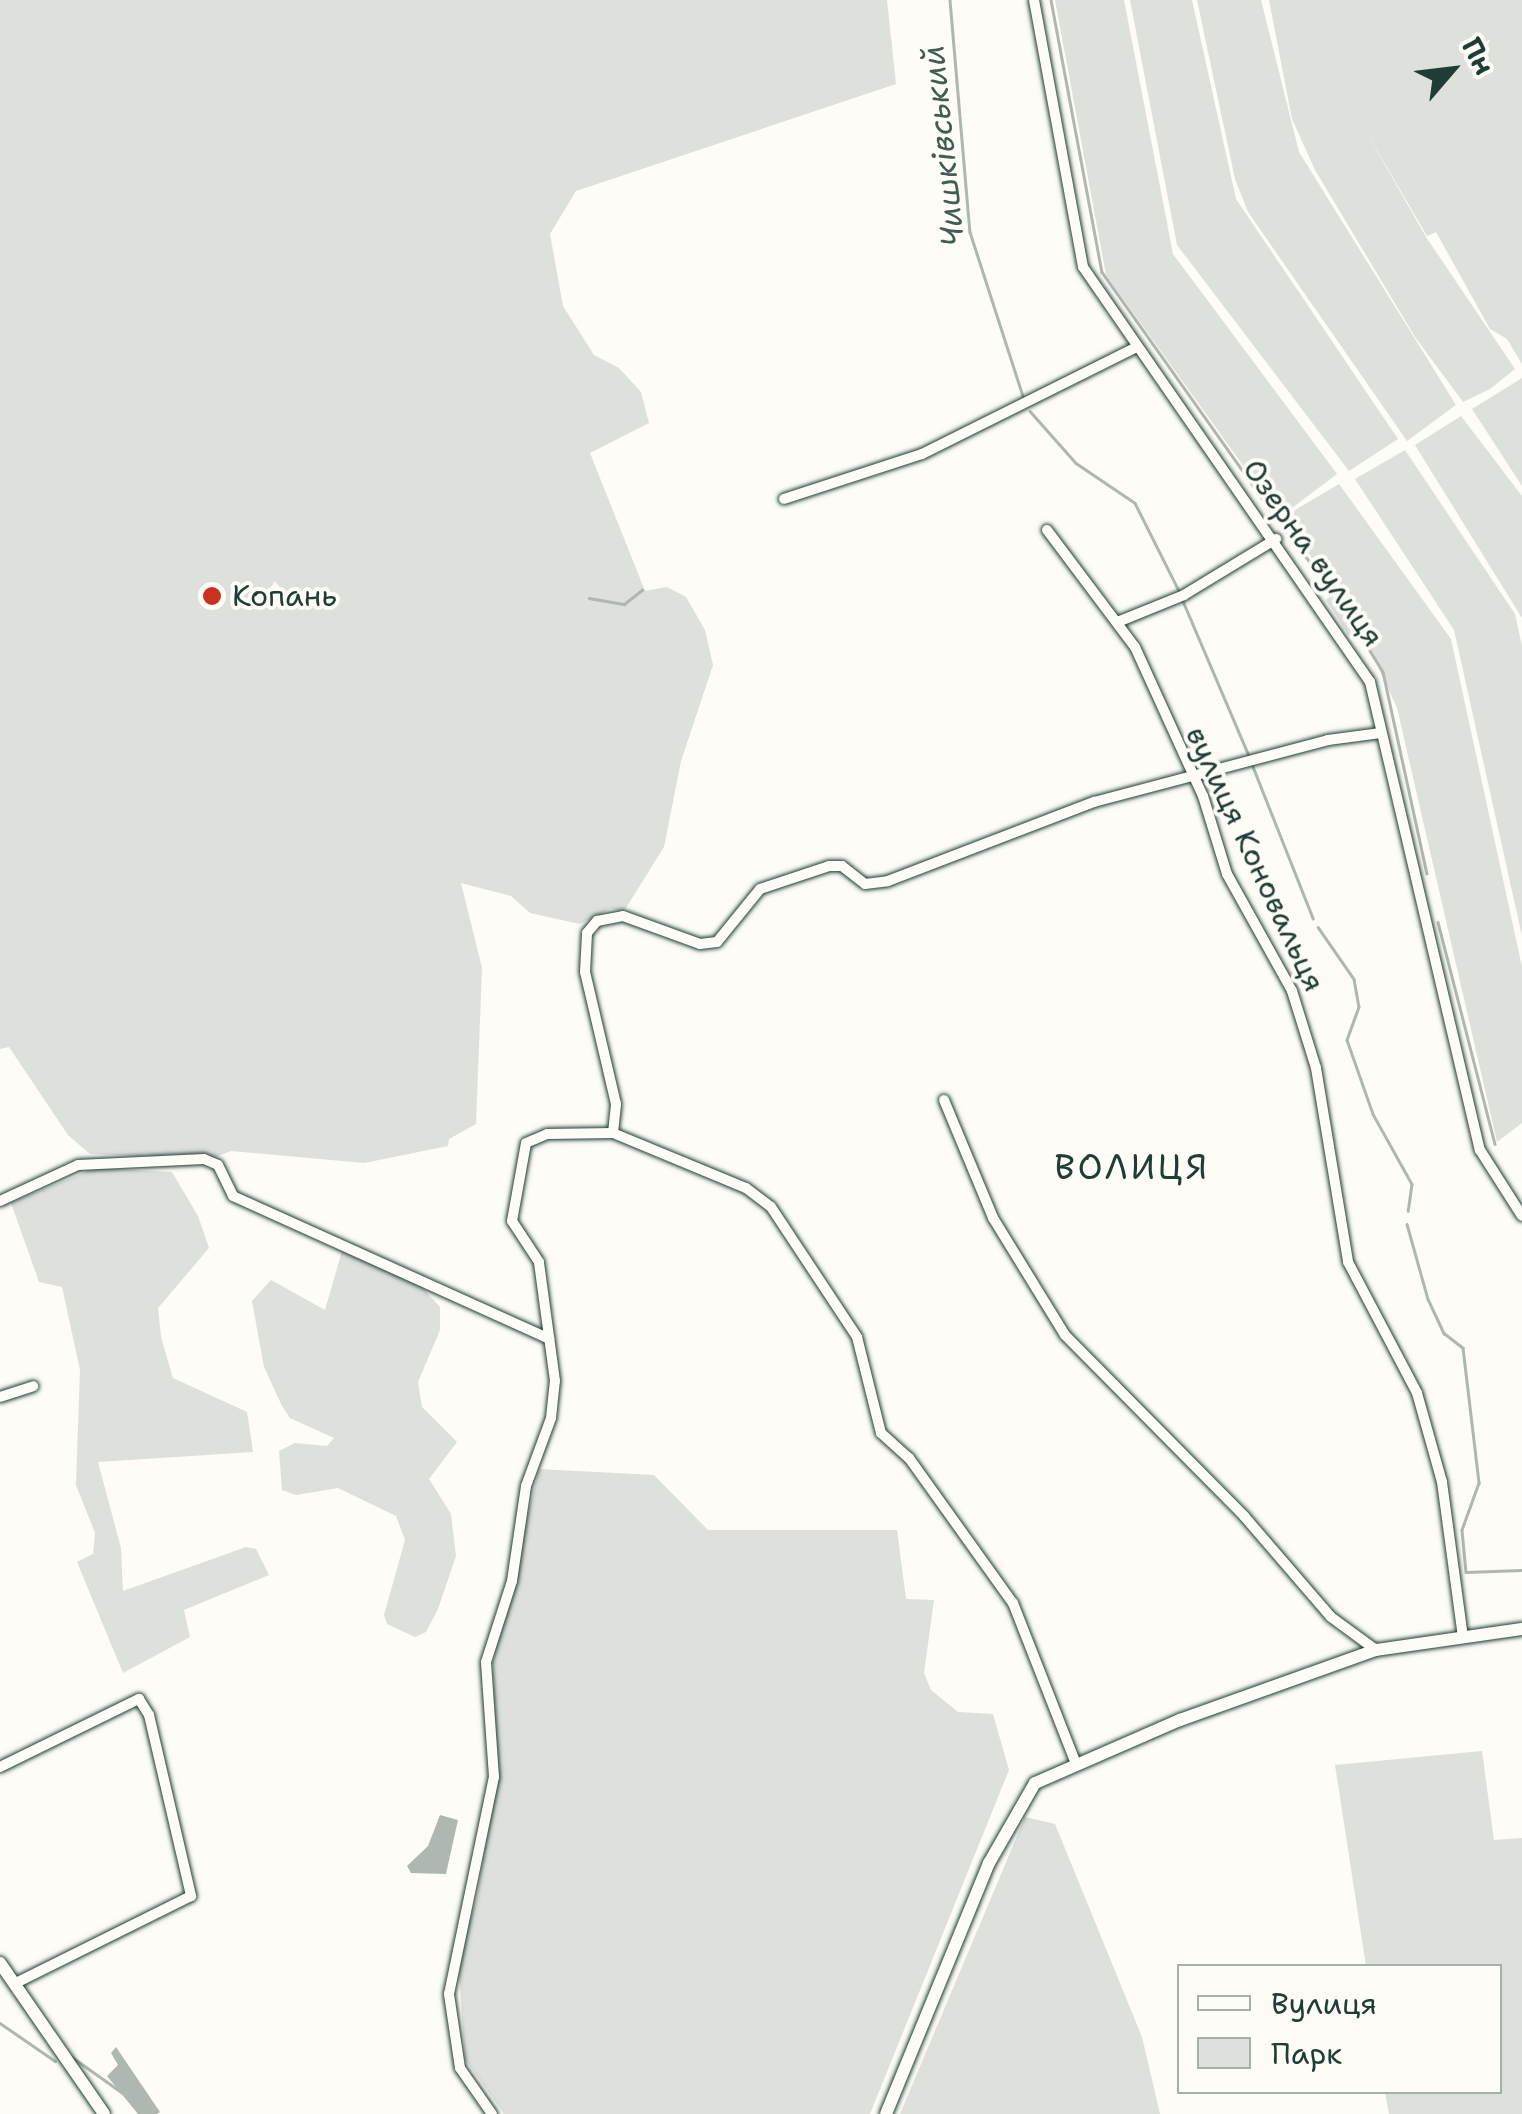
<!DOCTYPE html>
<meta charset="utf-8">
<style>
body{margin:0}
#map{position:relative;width:1522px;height:2114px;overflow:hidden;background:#fdfcf7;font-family:"Shantell Sans",sans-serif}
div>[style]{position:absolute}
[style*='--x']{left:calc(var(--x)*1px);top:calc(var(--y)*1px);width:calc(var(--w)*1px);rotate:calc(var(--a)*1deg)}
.green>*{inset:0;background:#dde0db}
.water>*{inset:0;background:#aeb8b1}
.stream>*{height:2.5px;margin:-1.25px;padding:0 1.25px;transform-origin:1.25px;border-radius:1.25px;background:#aeb8b1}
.roads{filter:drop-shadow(0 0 2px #1f3d34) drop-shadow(0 0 2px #1f3d34)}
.minor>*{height:10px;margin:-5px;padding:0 5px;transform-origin:5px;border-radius:5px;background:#fdfcf7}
.tertiary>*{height:12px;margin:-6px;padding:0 6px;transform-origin:6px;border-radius:6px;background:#fdfcf7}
.dots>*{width:28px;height:28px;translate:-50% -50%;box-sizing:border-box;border:5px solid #fdfcf7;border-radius:50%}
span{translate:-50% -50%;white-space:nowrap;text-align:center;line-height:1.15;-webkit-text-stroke:8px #fdfcf7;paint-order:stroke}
.street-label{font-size:30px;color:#1f3d34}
.poi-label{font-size:30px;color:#1f3d34}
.left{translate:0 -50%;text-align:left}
.water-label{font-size:32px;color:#435c53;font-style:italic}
.quarter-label{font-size:35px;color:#1f3d34;letter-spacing:2.5px}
.legend{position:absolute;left:1177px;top:1964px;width:325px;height:130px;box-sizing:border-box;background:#fdfcf7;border:2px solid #a4b0a9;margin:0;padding:12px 18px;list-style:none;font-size:30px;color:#1f3d34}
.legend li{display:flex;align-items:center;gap:20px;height:50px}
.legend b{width:50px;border:2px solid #a4b0a9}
.north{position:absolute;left:1402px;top:20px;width:100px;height:100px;-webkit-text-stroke:8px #fdfcf7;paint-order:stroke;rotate:62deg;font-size:28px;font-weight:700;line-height:40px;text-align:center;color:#1f3d34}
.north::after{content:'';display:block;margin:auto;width:35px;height:45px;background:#1f3d34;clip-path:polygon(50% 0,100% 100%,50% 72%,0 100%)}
</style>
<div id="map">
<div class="green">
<div style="clip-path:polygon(0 0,887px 0,896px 84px,576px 191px,550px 234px,563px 306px,594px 355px,619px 368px,641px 392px,649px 423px,590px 453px,645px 591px,667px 587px,686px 597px,705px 630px,713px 665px,681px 761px,664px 847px,624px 911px,610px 909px,580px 924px,530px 913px,511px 896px,461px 883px,482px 968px,476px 1124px,449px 1139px,448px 1146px,364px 1163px,231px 1151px,211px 1159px,90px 1154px,68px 1135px,9px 1047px,0 1049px)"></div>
<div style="clip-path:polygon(1055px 0,1124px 0,1173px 254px,1337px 474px,1280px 517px,1106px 275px)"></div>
<div style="clip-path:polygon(1130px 0,1192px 0,1236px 199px,1398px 439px,1349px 471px,1177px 245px)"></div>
<div style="clip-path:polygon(1197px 0,1261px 0,1299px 152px,1456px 405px,1407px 441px,1248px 212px,1235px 179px)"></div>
<div style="clip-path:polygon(1269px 0,1522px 0,1522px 364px,1507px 339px,1490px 329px,1436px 232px,1427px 236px,1363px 126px,1426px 237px,1515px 369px,1490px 389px,1463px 402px,1415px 337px,1315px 170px,1292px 119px)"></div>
<div style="clip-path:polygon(1522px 378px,1522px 486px,1472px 409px)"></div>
<div style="clip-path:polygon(1461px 416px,1522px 496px,1522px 618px,1415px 445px)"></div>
<div style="clip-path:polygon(1405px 450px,1515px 614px,1522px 646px,1522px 936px,1454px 630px,1355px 479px)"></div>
<div style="clip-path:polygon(1339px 484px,1451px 639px,1522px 967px,1522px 1123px,1497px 1142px,1397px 708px,1361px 630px,1349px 636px,1326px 600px,1336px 592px,1288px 524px,1295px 510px)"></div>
<div style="clip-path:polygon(95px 1168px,172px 1172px,198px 1216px,209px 1248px,158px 1308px,161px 1337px,173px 1378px,247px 1412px,253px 1452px,98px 1462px,121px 1548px,123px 1591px,246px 1547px,256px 1549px,269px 1575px,184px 1610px,190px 1637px,123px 1673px,77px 1562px,93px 1554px,95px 1533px,76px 1485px,80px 1370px,62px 1287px,39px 1282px,11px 1203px)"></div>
<div style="clip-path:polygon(342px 1251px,420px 1285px,440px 1307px,440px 1330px,418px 1382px,422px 1407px,457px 1442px,429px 1479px,451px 1514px,456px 1556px,438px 1609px,426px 1632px,415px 1637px,387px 1624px,384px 1615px,405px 1540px,396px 1516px,338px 1488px,296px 1495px,282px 1490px,279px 1451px,295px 1443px,327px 1446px,334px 1438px,290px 1418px,282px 1406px,264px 1367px,252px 1301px,271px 1280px,325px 1310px)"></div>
<div style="clip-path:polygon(539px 1469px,654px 1475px,708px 1530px,897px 1530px,906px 1599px,934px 1600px,924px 1673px,931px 1690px,958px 1712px,993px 1714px,1009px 1770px,870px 2114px,504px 2114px,465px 2059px,458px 1959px,477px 1898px,496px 1778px,493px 1661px)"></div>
<div style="clip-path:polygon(1482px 1751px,1494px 1840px,1522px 1838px,1522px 2114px,1389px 2114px,1385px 2092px,1500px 2092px,1500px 1966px,1366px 1966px,1335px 1765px)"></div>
<div style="clip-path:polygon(1025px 1817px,1055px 1824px,1142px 2037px,1160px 2114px,900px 2114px)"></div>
</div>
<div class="water">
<div style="clip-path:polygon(440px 1815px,458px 1820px,446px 1874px,411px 1873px,407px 1866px,428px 1846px)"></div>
<div style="clip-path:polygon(116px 2047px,160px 2112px,157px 2114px,138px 2114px,107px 2076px,118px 2065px,111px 2053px)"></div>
</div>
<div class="stream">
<div style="--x:950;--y:0;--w:233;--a:85.1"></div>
<div style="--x:970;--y:232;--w:176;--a:72.1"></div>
<div style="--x:1051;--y:0;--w:277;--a:79.4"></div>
<div style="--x:1102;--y:272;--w:305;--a:54.7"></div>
<div style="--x:1030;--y:411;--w:69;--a:48.5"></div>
<div style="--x:1076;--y:463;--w:71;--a:34.1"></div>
<div style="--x:1135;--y:503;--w:98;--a:63.4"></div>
<div style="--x:1285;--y:529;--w:81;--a:53"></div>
<div style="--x:589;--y:598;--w:36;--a:10"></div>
<div style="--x:624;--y:604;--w:23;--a:-38"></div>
<div style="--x:1183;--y:601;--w:168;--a:66.9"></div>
<div style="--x:1358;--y:631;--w:48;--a:58.6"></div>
<div style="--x:1383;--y:672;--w:206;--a:77.7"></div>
<div style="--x:1252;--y:764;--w:166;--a:68.4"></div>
<div style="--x:1438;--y:922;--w:229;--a:75.6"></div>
<div style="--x:1318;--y:927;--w:63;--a:55.3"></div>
<div style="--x:1354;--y:979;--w:28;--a:80"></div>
<div style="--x:1359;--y:1007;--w:35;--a:110"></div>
<div style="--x:1347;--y:1040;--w:78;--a:70.6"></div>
<div style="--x:1373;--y:1114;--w:80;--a:60.9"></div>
<div style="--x:1412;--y:1184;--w:27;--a:98"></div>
<div style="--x:1407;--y:1224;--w:78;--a:74.4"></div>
<div style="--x:1428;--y:1299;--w:38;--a:65"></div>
<div style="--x:1444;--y:1333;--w:24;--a:38"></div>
<div style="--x:1463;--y:1348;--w:136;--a:83.2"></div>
<div style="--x:1479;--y:1483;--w:50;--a:109.9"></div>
<div style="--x:1462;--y:1530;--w:42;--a:84.6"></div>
<div style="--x:1466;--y:1572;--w:56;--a:-2"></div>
<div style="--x:0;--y:2023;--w:67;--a:34.6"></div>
<div style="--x:72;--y:2057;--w:67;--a:35.3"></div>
</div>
<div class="roads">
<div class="minor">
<div style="--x:1034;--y:0;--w:271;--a:79.6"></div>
<div style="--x:1083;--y:267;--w:505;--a:55.33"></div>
<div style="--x:1370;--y:682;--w:481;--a:76.8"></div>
<div style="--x:1480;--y:1150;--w:78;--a:57.5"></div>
<div style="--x:784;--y:499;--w:145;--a:-18.1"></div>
<div style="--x:922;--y:454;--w:240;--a:-26.5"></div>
<div style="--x:1047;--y:530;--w:146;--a:53.1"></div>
<div style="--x:1135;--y:647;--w:164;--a:65.5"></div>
<div style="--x:1203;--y:796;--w:82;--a:72.9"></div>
<div style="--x:1227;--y:874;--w:134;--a:60.9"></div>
<div style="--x:1292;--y:991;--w:81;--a:72.7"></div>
<div style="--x:1316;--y:1068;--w:197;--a:80.6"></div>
<div style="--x:1348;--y:1262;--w:148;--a:62.2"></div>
<div style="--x:1417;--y:1393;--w:92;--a:74.3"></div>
<div style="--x:1442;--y:1482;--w:156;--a:82.3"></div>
<div style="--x:1120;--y:621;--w:69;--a:-22.1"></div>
<div style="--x:1184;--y:595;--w:108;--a:-31.3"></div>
<div style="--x:944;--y:1100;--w:128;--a:67.4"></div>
<div style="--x:993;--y:1218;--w:137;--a:58.4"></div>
<div style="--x:1065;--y:1335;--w:255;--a:45.3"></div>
<div style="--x:1244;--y:1516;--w:133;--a:49.3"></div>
<div style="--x:1331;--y:1617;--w:56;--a:36.3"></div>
<div style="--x:613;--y:1133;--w:29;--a:-84"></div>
<div style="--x:616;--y:1104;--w:136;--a:-103.2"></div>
<div style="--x:585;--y:972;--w:39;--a:-87"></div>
<div style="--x:587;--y:933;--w:16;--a:-50"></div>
<div style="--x:597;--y:921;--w:26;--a:-11"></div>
<div style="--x:623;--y:916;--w:82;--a:20"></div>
<div style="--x:700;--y:944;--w:17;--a:-7"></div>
<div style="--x:717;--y:942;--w:68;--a:-50.9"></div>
<div style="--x:760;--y:889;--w:73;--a:-18.4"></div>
<div style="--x:829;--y:866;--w:13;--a:0"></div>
<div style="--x:842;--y:866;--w:29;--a:38"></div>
<div style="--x:865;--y:884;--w:23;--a:-7"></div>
<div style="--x:888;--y:881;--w:221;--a:-21"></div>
<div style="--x:1094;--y:802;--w:242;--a:-14.8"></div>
<div style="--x:1328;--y:740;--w:53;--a:-7.5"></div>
<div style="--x:0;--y:1201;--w:86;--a:-24.8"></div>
<div style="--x:78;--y:1165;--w:126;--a:-2.7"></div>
<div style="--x:204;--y:1159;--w:15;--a:23"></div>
<div style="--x:218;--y:1165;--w:34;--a:64"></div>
<div style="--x:233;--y:1196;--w:347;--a:24.3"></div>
<div style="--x:0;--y:1397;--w:35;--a:-18"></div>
<div style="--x:0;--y:1767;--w:155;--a:-26.1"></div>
<div style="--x:139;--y:1699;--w:19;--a:58"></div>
<div style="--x:149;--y:1715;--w:186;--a:76.9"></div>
<div style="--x:191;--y:1896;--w:195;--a:153.6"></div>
<div style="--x:492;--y:2114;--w:56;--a:-124.8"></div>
<div style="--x:460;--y:2068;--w:75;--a:-98.5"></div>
<div style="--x:449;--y:1994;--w:222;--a:-78.3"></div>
<div style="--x:494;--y:1777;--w:115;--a:-94"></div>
<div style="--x:486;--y:1662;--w:85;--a:-72.2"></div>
<div style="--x:512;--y:1581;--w:96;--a:-81.6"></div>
<div style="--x:526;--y:1486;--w:72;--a:-69.8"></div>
<div style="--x:551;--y:1418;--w:37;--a:-84"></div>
<div style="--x:555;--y:1381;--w:120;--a:-97.7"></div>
<div style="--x:539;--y:1262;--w:49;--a:-123.4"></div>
<div style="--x:512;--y:1221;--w:79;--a:-79.8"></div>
<div style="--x:526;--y:1143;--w:23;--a:-23"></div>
<div style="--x:547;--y:1134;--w:66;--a:-0.9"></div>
<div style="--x:613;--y:1133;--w:144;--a:22.5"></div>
<div style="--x:746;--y:1188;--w:31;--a:37"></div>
<div style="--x:771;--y:1207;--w:156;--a:56.5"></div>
<div style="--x:857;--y:1337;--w:99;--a:76"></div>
<div style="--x:881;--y:1433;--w:38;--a:42"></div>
<div style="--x:909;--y:1458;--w:178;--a:54.4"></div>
<div style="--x:1013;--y:1603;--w:173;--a:68.6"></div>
</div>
<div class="tertiary">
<div style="--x:0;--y:1963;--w:183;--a:55.4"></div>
<div style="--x:886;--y:2114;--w:271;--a:-67.7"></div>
<div style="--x:989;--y:1863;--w:92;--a:-60.1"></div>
<div style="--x:1035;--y:1783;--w:158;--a:-23.5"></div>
<div style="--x:1180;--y:1720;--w:208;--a:-19.7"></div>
<div style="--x:1376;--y:1650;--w:148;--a:-8.2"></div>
</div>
</div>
<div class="dots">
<div style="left:212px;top:596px;background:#c8321e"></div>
</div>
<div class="street-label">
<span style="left:1313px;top:553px;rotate:55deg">Озерна вулиця</span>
<span style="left:1255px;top:859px;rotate:65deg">вулиця Коновальця</span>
</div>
<div class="poi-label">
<span class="left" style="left:232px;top:596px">Копань</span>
</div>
<div class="water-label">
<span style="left:943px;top:146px;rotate:-96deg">Чишківський</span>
</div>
<div class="quarter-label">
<span style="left:1132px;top:1167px">ВОЛИЦЯ</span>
</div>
<ul class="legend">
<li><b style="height:12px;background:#fdfcf7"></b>Вулиця</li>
<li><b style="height:28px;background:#dde0db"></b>Парк</li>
</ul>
<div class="north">Пн</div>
</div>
